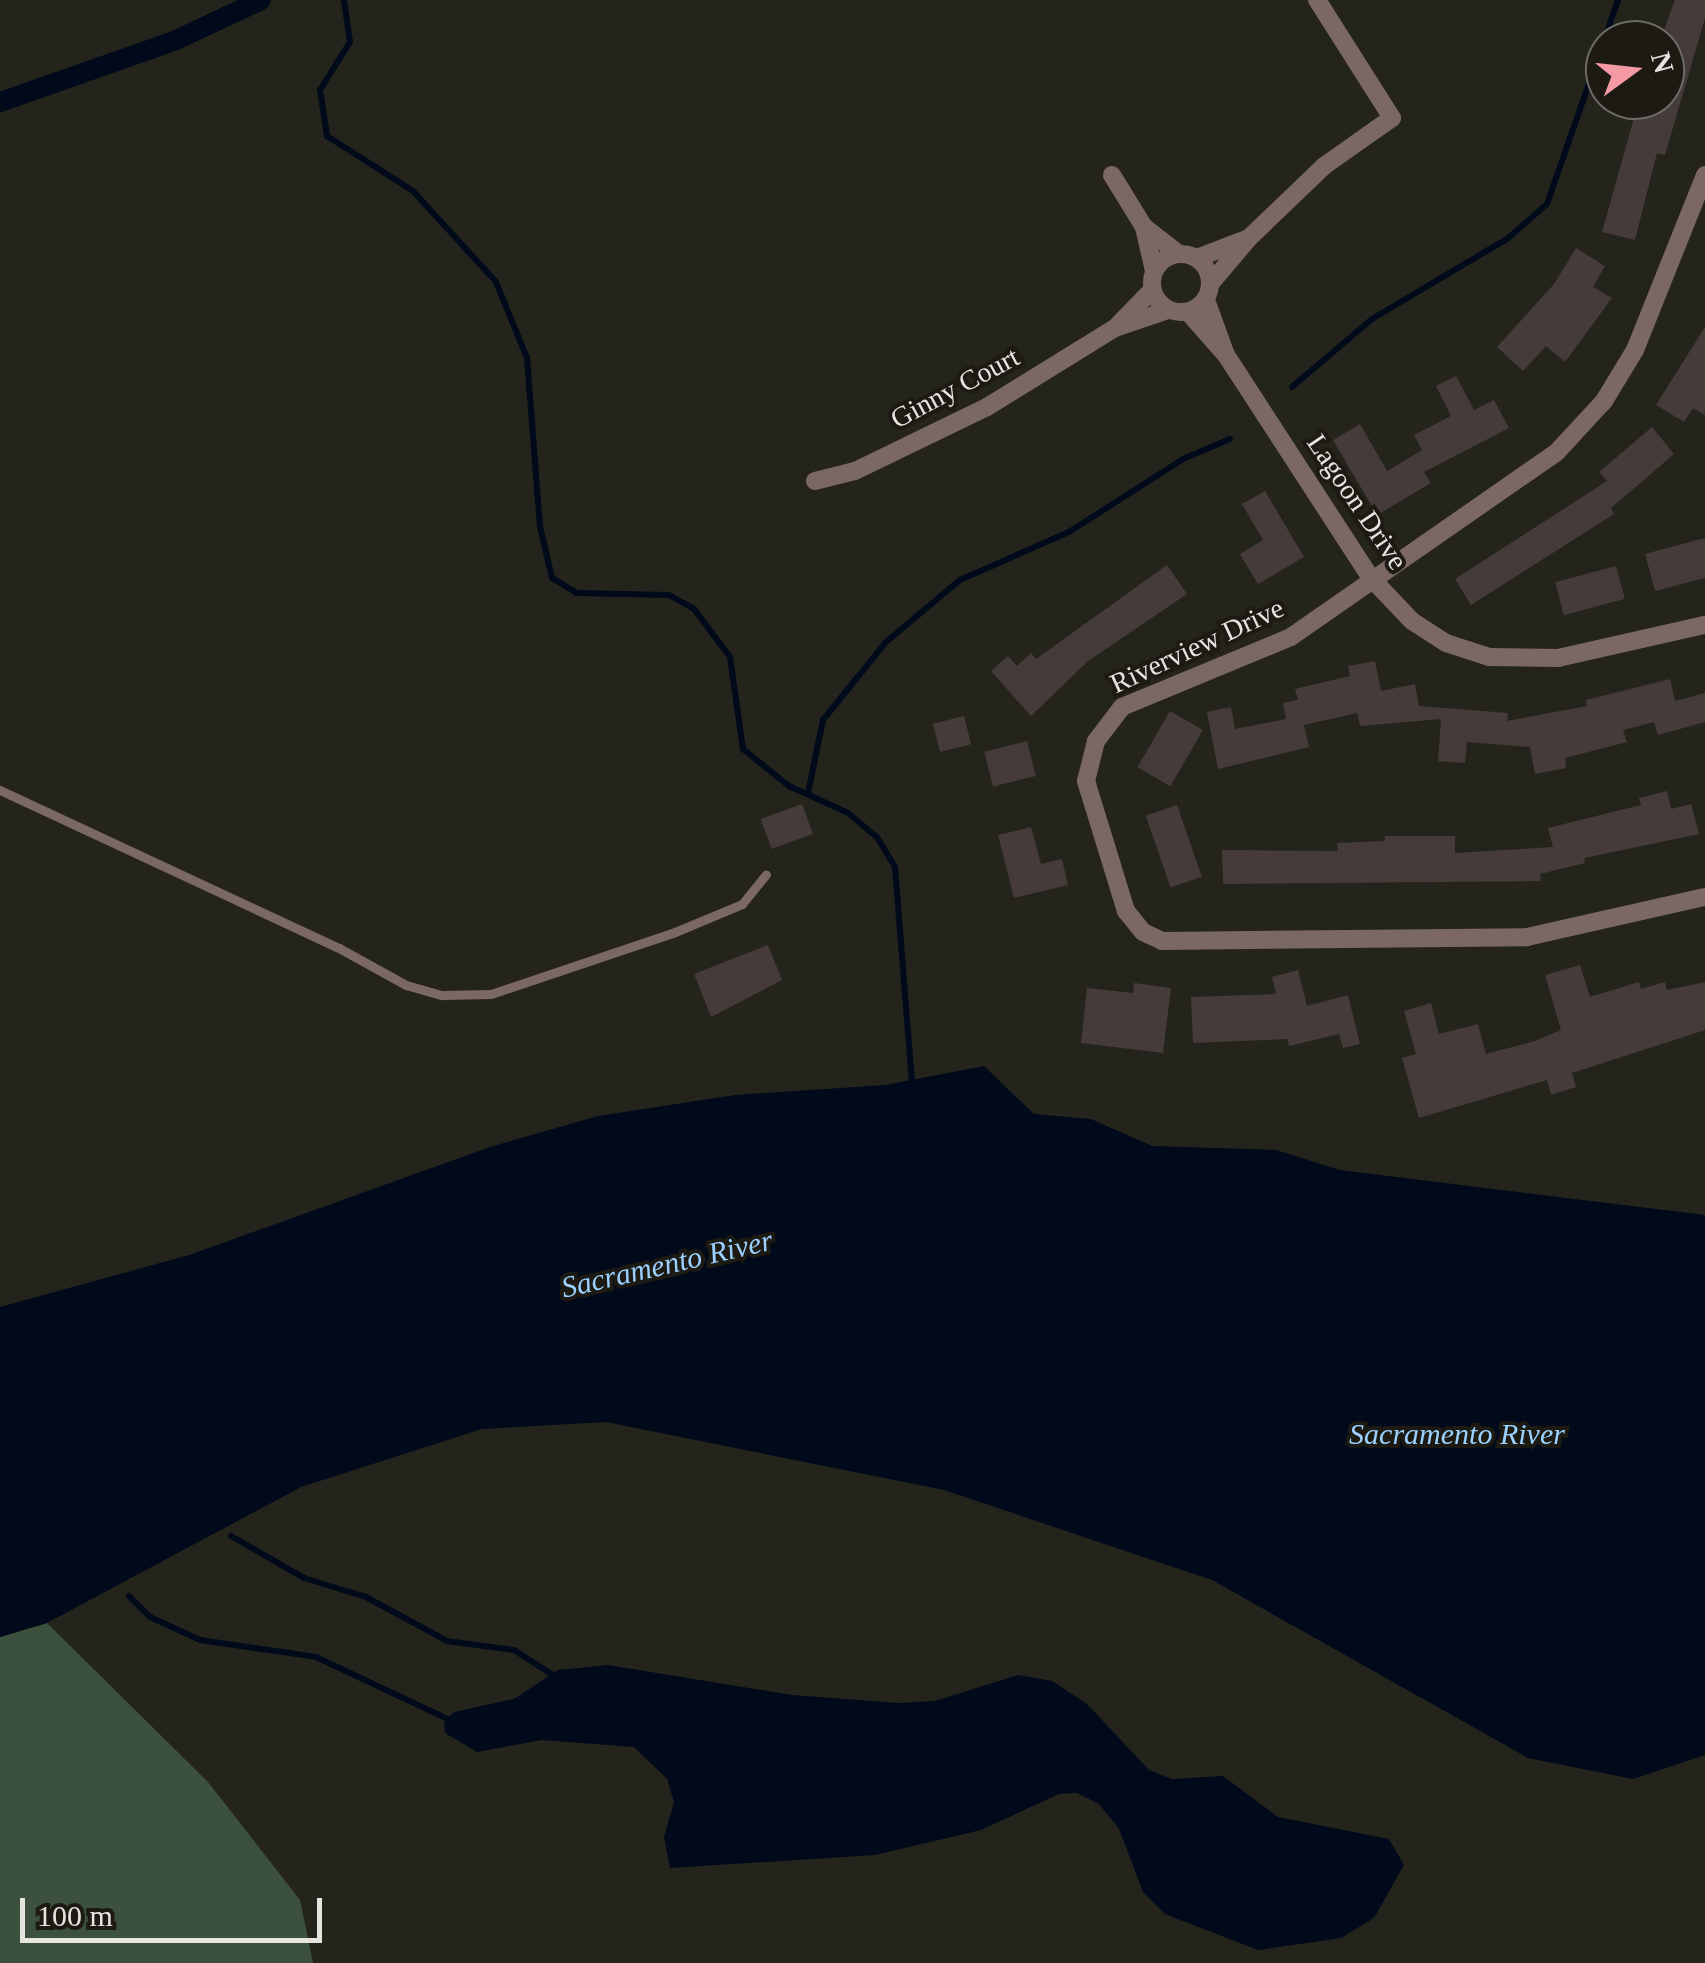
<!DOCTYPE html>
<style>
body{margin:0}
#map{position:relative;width:1705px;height:1963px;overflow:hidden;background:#25241c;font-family:Georgia,serif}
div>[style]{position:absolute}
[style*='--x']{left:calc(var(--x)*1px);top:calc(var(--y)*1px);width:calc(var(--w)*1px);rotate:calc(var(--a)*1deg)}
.green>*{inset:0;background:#3b513d}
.water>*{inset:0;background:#000a1b}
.stream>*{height:6px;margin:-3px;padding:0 3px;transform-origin:3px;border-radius:3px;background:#000a1b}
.canal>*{height:20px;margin:-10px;padding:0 10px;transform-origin:10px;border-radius:10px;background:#000a1b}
.building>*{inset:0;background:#453b38;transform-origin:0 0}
.service>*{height:9px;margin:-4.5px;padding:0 4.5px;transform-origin:4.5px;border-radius:4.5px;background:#7b6766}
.minor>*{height:18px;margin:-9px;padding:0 9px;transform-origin:9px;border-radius:9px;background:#7b6766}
.minor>.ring{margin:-9px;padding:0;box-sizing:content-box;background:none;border:18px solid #7b6766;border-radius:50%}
span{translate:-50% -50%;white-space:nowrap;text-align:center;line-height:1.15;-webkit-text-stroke:8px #1c1a13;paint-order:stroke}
.street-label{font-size:28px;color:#e5e4df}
.water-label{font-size:30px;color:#9ad1ff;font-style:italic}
.north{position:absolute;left:1585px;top:20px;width:100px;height:100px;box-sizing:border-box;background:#1c1a13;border:2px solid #6c6b65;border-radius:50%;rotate:75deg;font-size:28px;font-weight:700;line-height:40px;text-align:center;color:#e5e4df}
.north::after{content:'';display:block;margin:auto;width:35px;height:45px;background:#f49aa4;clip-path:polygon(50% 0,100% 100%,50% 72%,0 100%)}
.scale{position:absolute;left:20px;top:1898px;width:302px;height:45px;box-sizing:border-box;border:5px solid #e5e4df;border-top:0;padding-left:12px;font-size:30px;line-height:35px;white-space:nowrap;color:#e5e4df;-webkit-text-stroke:8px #1c1a13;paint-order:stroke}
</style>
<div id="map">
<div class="green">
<div style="clip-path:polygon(47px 1623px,208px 1782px,300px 1900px,313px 1963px,0 1963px,0 1637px)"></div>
</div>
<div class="water">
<div style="clip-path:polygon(984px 1066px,1034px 1114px,1091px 1119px,1152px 1146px,1276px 1150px,1340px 1170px,1705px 1215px,1705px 1755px,1633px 1779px,1528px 1758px,1212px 1580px,944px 1490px,606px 1422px,482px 1429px,301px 1487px,47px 1623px,0 1637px,0 1307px,189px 1255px,490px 1147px,598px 1116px,735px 1095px,885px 1085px)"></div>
<div style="clip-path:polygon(608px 1665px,792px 1695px,898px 1703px,935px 1701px,1018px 1675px,1052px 1681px,1087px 1704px,1149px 1770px,1172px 1779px,1223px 1776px,1278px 1817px,1389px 1839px,1404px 1865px,1374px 1918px,1341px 1938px,1258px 1950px,1165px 1914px,1143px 1892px,1119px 1829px,1099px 1804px,1077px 1793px,1059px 1794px,981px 1830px,875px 1855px,670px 1868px,664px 1837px,674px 1802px,667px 1779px,634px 1747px,542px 1740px,477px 1752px,445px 1733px,444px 1722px,454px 1712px,514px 1699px,558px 1670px)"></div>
</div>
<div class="stream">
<div style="--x:344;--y:0;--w:42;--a:81.9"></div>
<div style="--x:350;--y:42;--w:57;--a:122"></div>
<div style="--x:320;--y:90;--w:47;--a:81.3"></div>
<div style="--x:327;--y:136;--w:102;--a:32.6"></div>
<div style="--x:413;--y:191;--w:123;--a:47.6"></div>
<div style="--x:496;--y:282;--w:82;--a:67.8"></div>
<div style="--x:527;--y:358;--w:169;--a:85.6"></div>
<div style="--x:540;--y:526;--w:53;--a:77"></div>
<div style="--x:552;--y:578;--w:29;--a:31"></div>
<div style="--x:577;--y:593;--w:92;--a:1.2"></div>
<div style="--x:669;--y:595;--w:29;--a:29"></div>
<div style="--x:694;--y:609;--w:60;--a:53.1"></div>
<div style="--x:730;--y:657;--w:93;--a:82"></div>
<div style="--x:743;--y:749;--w:59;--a:38.8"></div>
<div style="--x:789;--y:786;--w:65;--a:24.6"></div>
<div style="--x:848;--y:813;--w:38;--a:40"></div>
<div style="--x:877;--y:837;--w:35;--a:59"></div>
<div style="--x:895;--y:867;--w:217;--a:85.5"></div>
<div style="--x:1292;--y:387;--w:105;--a:-40.4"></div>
<div style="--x:1372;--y:319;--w:157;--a:-30.7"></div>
<div style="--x:1507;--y:239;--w:53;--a:-41.2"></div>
<div style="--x:1547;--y:204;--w:216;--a:-70.8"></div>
<div style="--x:808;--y:793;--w:75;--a:-78.4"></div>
<div style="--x:823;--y:720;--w:100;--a:-51.1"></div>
<div style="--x:886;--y:642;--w:97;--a:-40"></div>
<div style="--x:960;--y:580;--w:119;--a:-23.8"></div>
<div style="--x:1069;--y:532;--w:135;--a:-32.6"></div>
<div style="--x:1183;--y:459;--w:51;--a:-23.1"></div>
<div style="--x:231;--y:1536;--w:84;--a:29.9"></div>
<div style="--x:304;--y:1578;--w:65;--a:17"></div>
<div style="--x:366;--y:1597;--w:92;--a:28.5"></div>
<div style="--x:447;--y:1641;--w:68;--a:7.7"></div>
<div style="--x:514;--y:1650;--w:50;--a:32.7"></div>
<div style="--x:129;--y:1596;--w:30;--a:45"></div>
<div style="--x:150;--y:1617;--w:55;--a:24.7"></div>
<div style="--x:200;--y:1640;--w:117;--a:8.3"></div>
<div style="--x:316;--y:1657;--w:150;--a:25.2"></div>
</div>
<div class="canal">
<div style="--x:0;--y:102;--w:184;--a:-19.3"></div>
<div style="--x:174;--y:41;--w:96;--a:-25.2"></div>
</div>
<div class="building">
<div style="clip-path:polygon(1675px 0,1705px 0,1705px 18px,1665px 155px,1657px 153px,1635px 240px,1602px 232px,1639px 100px,1665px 100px,1661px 38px)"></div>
<div style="clip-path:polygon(1576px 248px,1605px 266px,1593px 287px,1612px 298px,1565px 362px,1546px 346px,1523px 371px,1497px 347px,1554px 284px)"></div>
<div style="clip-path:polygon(1705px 327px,1705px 415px,1693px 408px,1684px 422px,1656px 405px)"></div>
<div style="clip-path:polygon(1456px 376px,1474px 410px,1494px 400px,1509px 428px,1424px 472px,1431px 483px,1377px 515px,1333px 440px,1360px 424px,1387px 471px,1422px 450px,1414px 435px,1451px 416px,1436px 386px)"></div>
<div style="clip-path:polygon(1652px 427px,1674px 454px,1611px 508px,1614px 514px,1471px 605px,1455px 579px,1607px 481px,1599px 472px)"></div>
<div style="clip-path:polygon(1265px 491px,1304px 557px,1258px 584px,1240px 554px,1263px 540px,1242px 504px)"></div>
<div style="clip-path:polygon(1705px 538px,1705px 578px,1655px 591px,1645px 554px)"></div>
<div style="clip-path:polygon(1167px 565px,1187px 594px,1088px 661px,1031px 716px,991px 671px,1008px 656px,1017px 666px,1031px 653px,1036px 659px)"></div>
<div style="left:1616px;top:566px;width:34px;height:63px;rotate:75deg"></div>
<div style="clip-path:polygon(1375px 661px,1381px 691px,1415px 684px,1419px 706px,1508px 713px,1507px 721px,1587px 706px,1586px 700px,1670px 679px,1675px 701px,1705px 693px,1705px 722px,1658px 735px,1654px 722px,1623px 730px,1627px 742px,1565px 758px,1566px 768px,1535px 774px,1530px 747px,1467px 742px,1465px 763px,1438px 761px,1441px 719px,1360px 726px,1357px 713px,1304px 725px,1309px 747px,1218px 769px,1207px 712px,1231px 707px,1235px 729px,1286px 719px,1283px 703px,1298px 700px,1295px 689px,1350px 676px,1348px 666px)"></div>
<div style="left:1170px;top:711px;width:38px;height:65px;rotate:30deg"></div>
<div style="left:964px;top:716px;width:29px;height:32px;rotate:76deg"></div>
<div style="left:1027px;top:741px;width:36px;height:44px;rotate:76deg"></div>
<div style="clip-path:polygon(1667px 791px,1671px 809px,1691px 804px,1699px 834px,1584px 858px,1585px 863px,1540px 874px,1541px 881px,1223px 884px,1222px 850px,1338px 851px,1337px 843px,1385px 841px,1385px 836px,1455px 836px,1455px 853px,1553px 847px,1548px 828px,1641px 805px,1639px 798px)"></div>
<div style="left:802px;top:804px;width:32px;height:44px;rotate:70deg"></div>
<div style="left:1177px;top:805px;width:76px;height:33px;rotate:71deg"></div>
<div style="clip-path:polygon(1031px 827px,1041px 864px,1062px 859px,1068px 885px,1014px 898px,998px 835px)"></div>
<div style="clip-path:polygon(768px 945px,782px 980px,711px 1017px,694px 974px)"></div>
<div style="clip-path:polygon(1580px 965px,1590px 997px,1639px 982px,1641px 989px,1665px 982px,1667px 990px,1705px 982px,1705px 1030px,1572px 1073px,1576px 1087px,1551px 1095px,1547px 1080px,1419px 1118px,1402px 1058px,1416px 1054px,1404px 1011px,1431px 1003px,1439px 1034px,1478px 1024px,1486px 1054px,1535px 1041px,1561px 1030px,1545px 975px)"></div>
<div style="clip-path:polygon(1298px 970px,1307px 1006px,1348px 995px,1360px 1044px,1343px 1048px,1339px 1034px,1289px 1046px,1287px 1039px,1193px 1043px,1191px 997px,1276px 994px,1272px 977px)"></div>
<div style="clip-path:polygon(1134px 983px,1171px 988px,1163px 1053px,1081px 1043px,1087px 988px,1133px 993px)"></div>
</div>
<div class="service">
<div style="--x:0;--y:790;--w:374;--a:25"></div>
<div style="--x:339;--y:948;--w:77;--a:28.9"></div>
<div style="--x:406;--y:985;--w:37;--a:16"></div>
<div style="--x:442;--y:995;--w:49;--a:-1.2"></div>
<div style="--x:491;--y:994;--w:194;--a:-18.6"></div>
<div style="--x:675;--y:932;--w:73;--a:-22.7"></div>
<div style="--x:742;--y:904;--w:38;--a:-51"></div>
</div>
<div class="minor">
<div style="--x:1112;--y:175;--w:61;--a:58.4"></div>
<div style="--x:1705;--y:175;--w:188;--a:111.8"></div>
<div style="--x:1635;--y:350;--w:60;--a:121.3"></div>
<div style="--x:1604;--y:401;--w:69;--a:132.7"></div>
<div style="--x:1557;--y:452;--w:324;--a:145.2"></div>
<div style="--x:1291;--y:637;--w:183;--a:157.5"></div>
<div style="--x:1122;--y:707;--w:43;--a:127.4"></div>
<div style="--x:1096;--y:741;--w:41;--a:104"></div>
<div style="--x:1086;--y:781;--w:136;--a:72.9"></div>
<div style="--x:1126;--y:911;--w:27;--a:51"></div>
<div style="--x:1143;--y:932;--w:21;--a:25"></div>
<div style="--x:1162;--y:941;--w:365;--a:-0.6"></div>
<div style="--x:1527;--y:937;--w:182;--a:-12.7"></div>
<div style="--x:1249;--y:238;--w:104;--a:-43.8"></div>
<div style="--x:1324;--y:166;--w:83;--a:-35.2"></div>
<div style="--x:1392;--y:118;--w:140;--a:-122.4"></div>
<div class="ring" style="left:1152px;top:254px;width:40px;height:40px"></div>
<div style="--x:1197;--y:258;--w:56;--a:-21"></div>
<div style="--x:1249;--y:238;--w:59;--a:130.2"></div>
<div style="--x:1154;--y:271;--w:45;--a:-102.8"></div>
<div style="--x:1144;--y:227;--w:44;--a:37.6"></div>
<div style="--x:1152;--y:290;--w:53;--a:134.2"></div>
<div style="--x:1115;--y:328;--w:56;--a:-18.8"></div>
<div style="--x:1188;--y:312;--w:57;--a:48.5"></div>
<div style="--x:1226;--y:355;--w:59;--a:-110"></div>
<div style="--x:1226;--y:355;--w:266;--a:57"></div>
<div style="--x:1371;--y:578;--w:59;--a:46.4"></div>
<div style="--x:1412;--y:621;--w:40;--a:32.9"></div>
<div style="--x:1446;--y:643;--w:45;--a:18"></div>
<div style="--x:1489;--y:657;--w:69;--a:0.8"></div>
<div style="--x:1558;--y:658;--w:151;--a:-12.7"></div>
<div style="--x:815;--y:481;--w:41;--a:-14"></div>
<div style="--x:855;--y:471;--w:147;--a:-25.9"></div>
<div style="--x:987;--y:407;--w:150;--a:-31.7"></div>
</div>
<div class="street-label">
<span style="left:955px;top:388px;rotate:-28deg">Ginny Court</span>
<span style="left:1357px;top:502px;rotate:56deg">Lagoon Drive</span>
<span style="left:1197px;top:646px;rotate:-25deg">Riverview Drive</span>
</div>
<div class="water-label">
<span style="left:667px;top:1264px;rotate:-13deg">Sacramento River</span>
<span style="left:1457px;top:1434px">Sacramento River</span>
</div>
<div class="north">N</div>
<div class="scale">100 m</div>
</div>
